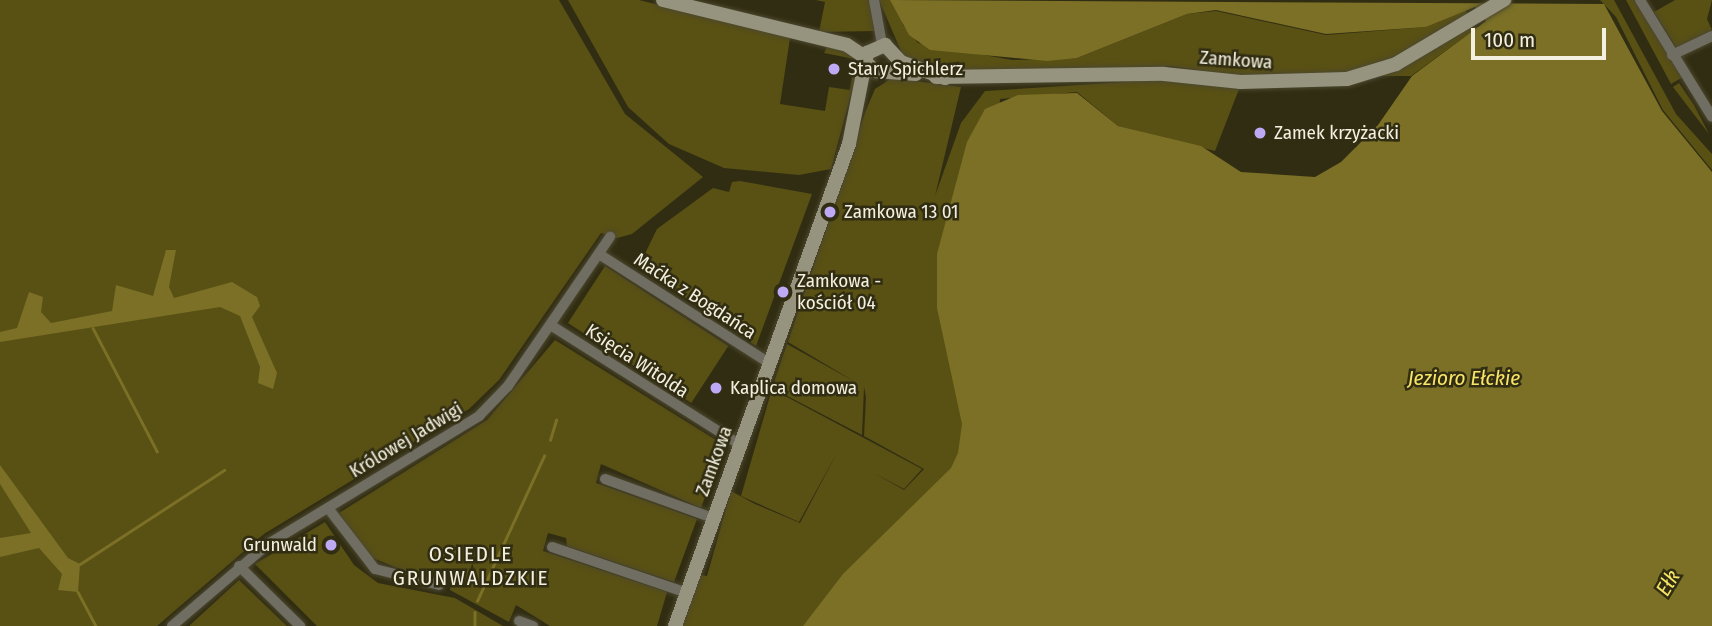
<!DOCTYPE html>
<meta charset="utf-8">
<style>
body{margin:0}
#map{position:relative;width:1712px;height:626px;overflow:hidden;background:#312d12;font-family:"Fira Sans Condensed",sans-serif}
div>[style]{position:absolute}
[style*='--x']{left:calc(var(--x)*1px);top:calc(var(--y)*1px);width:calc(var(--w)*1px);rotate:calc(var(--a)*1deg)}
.green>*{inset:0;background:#595014;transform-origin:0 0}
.water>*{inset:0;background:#7b7026}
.stream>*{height:2.5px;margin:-1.25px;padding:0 1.25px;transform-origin:1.25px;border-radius:1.25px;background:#7b7026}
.roads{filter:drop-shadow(0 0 2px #4c482f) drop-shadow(0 0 2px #4c482f)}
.street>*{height:10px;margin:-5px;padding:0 5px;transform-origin:5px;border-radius:5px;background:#706e62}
.secondary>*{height:14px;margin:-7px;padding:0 7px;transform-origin:7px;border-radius:7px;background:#96947f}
.dots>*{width:19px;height:19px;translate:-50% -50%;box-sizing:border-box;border:4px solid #312d12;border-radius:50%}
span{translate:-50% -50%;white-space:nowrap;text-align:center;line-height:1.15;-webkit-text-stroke:5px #312d12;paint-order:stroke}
.street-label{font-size:19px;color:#f3f0e0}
.poi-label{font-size:19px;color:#f3f0e0}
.left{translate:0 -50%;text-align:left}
.right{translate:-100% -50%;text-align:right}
.water-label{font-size:21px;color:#f9e566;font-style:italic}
.neighbourhood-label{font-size:21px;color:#f3f0e0;letter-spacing:2px}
.scale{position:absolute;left:1471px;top:28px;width:135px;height:32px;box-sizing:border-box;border:4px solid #f3f0e0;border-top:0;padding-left:9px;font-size:21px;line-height:24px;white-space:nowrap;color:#f3f0e0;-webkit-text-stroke:5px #312d12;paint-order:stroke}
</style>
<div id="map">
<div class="green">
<div style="clip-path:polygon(0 0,559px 0,625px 114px,703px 177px,632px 234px,617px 238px,601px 233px,499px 380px,469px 409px,264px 534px,157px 626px,0 626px)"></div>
<div style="clip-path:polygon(568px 0,639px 0,790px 38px,780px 104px,825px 111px,829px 87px,850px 90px,855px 59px,824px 53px,827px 47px,845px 49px,860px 60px,831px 169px,799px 175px,724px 168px,669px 144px,628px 107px)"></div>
<div style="clip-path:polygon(816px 0,870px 0,874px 31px,819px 32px,825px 2px)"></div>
<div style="clip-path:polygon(879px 0,899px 0,903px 25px,918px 43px,1012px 60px,1077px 58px,1187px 14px,1216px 11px,1326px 35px,1426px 27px,1466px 10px,1471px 28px,1478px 27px,1411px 76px,1240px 76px,1170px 66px,983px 73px,904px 58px)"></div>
<div style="clip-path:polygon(1600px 0,1614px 0,1676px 114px,1712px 154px,1712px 170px,1663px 110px,1616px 17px)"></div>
<div style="clip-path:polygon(1626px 0,1636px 0,1683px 77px,1671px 84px)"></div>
<div style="clip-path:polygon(1675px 0,1712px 0,1707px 19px,1712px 30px,1676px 47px,1654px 12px)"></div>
<div style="clip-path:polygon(892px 78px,961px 87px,935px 196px,961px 123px,985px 91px,1172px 79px,1239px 89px,1215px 151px,1118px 126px,1077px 92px,1000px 99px,981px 409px,880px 626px,680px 626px,700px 575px,707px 576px,731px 491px,755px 504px,800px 523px,837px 453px,799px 522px,741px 496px,772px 389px,922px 469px,904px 489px,874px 473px,904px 490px,924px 469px,864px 436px,866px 397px,864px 387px,862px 435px,772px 388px,787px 344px,857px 383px,788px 342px,866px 110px,875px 89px)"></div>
<div style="clip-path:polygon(1679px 83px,1694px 105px,1709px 134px,1673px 87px)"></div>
<div style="clip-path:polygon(740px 181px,812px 194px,756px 346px,639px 266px,657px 229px,713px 188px,729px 192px,732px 182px)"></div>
<div style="left:605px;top:266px;width:147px;height:68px;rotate:33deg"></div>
<div style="clip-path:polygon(555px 340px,724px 445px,701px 508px,601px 464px,596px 483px,697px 519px,674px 582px,567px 546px,566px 538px,548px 533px,543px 551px,667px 592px,657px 626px,550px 626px,516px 605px,509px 622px,450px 590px,451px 573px,431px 571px,427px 580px,368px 556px,339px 513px,487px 420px)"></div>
<div style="clip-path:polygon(325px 522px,354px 565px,378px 583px,455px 598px,503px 626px,317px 626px,255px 564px)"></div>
<div style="clip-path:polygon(239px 580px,287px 626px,190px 626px,190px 625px)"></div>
</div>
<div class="water">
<div style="clip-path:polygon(890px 0,1604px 4px,1662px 111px,1712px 172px,1712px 626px,803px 626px,843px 574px,951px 468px,958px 453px,962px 424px,937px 308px,937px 254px,967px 142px,985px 109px,1018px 95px,1077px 93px,1118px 126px,1201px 146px,1241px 172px,1315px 177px,1341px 162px,1378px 125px,1412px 76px,1486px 21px,1475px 7px,1426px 27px,1326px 34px,1216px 10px,1187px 14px,1077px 58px,1047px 61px,930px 50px,909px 35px)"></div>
<div style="clip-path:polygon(166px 250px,176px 250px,169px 287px,174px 298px,232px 282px,257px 297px,260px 306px,252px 317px,277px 373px,273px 389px,258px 383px,260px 367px,240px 316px,220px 307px,0 342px,0 332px,17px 328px,29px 292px,43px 297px,41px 312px,51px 323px,112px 311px,116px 285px,153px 296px)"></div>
<div style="clip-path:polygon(0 465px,68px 558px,80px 564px,78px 592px,58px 590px,62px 574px,39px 548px,0 557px,0 538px,31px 533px,0 484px)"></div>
</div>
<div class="stream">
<div style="--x:93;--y:328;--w:139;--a:62.5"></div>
<div style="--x:550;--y:440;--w:21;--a:-73"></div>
<div style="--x:80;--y:564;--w:172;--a:-33.1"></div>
<div style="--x:78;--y:592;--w:38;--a:62"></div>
<div style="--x:477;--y:601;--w:160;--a:-65.2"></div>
<div style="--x:475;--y:612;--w:14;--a:90"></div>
</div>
<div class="roads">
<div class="street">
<div style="--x:874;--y:0;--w:45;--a:79.7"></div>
<div style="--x:1640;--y:0;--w:137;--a:58.4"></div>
<div style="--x:1672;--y:55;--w:44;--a:-25.4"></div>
<div style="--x:602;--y:256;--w:198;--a:32.6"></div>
<div style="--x:552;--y:326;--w:222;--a:32.3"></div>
<div style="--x:605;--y:479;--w:115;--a:19.9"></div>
<div style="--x:328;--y:508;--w:77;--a:52.4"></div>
<div style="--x:375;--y:569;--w:66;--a:14"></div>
<div style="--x:552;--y:547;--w:143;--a:18.8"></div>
<div style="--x:239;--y:566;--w:86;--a:44.5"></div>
<div style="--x:519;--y:621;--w:15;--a:20"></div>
<div style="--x:172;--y:626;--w:126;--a:-40.5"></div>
<div style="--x:268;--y:544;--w:247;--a:-31.2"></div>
<div style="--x:479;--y:416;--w:42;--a:-46"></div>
<div style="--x:508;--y:386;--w:181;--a:-55.6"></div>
</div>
<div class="secondary">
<div style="--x:663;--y:0;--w:189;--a:13.7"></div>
<div style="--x:847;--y:45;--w:23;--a:34"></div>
<div style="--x:866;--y:62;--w:12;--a:48"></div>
<div style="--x:874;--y:71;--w:42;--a:4.1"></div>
<div style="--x:936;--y:77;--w:228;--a:-0.8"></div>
<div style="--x:1164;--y:74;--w:77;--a:5.9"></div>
<div style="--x:1241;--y:82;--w:106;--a:-1.6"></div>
<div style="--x:1347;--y:79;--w:51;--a:-17"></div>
<div style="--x:1396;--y:64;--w:126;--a:-30.7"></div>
<div style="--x:675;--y:626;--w:512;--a:-70.15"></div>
<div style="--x:849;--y:144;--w:93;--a:-78.8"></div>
<div style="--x:867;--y:53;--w:20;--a:-24"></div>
<div style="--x:885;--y:45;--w:23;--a:47"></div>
<div style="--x:901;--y:62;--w:47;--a:20"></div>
</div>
</div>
<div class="dots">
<div style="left:834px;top:69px;background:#bea9f5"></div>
<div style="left:1260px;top:133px;background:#bea9f5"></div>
<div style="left:830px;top:212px;background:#bea9f5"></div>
<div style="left:783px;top:292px;background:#bea9f5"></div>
<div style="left:716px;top:388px;background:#bea9f5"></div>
<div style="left:331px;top:545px;background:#bea9f5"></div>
</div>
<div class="street-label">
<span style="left:1236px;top:60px;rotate:4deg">Zamkowa</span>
<span style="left:695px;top:296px;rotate:33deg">Maćka z Bogdańca</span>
<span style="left:637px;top:361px;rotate:33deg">Księcia Witolda</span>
<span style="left:406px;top:440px;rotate:-31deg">Królowej Jadwigi</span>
<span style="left:714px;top:461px;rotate:-70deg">Zamkowa</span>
</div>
<div class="poi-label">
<span class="left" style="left:848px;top:69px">Stary Spichlerz</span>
<span class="left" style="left:1274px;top:133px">Zamek krzyżacki</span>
<span class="left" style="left:844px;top:212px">Zamkowa 13 01</span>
<span class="left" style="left:797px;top:292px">Zamkowa -<br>kościół 04</span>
<span class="left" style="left:730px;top:388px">Kaplica domowa</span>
<span class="right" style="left:317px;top:545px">Grunwald</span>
</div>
<div class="water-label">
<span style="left:1464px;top:378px">Jezioro Ełckie</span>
<span style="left:1668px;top:583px;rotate:-59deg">Ełk</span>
</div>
<div class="neighbourhood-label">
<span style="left:471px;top:566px">OSIEDLE<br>GRUNWALDZKIE</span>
</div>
<div class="scale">100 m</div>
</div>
